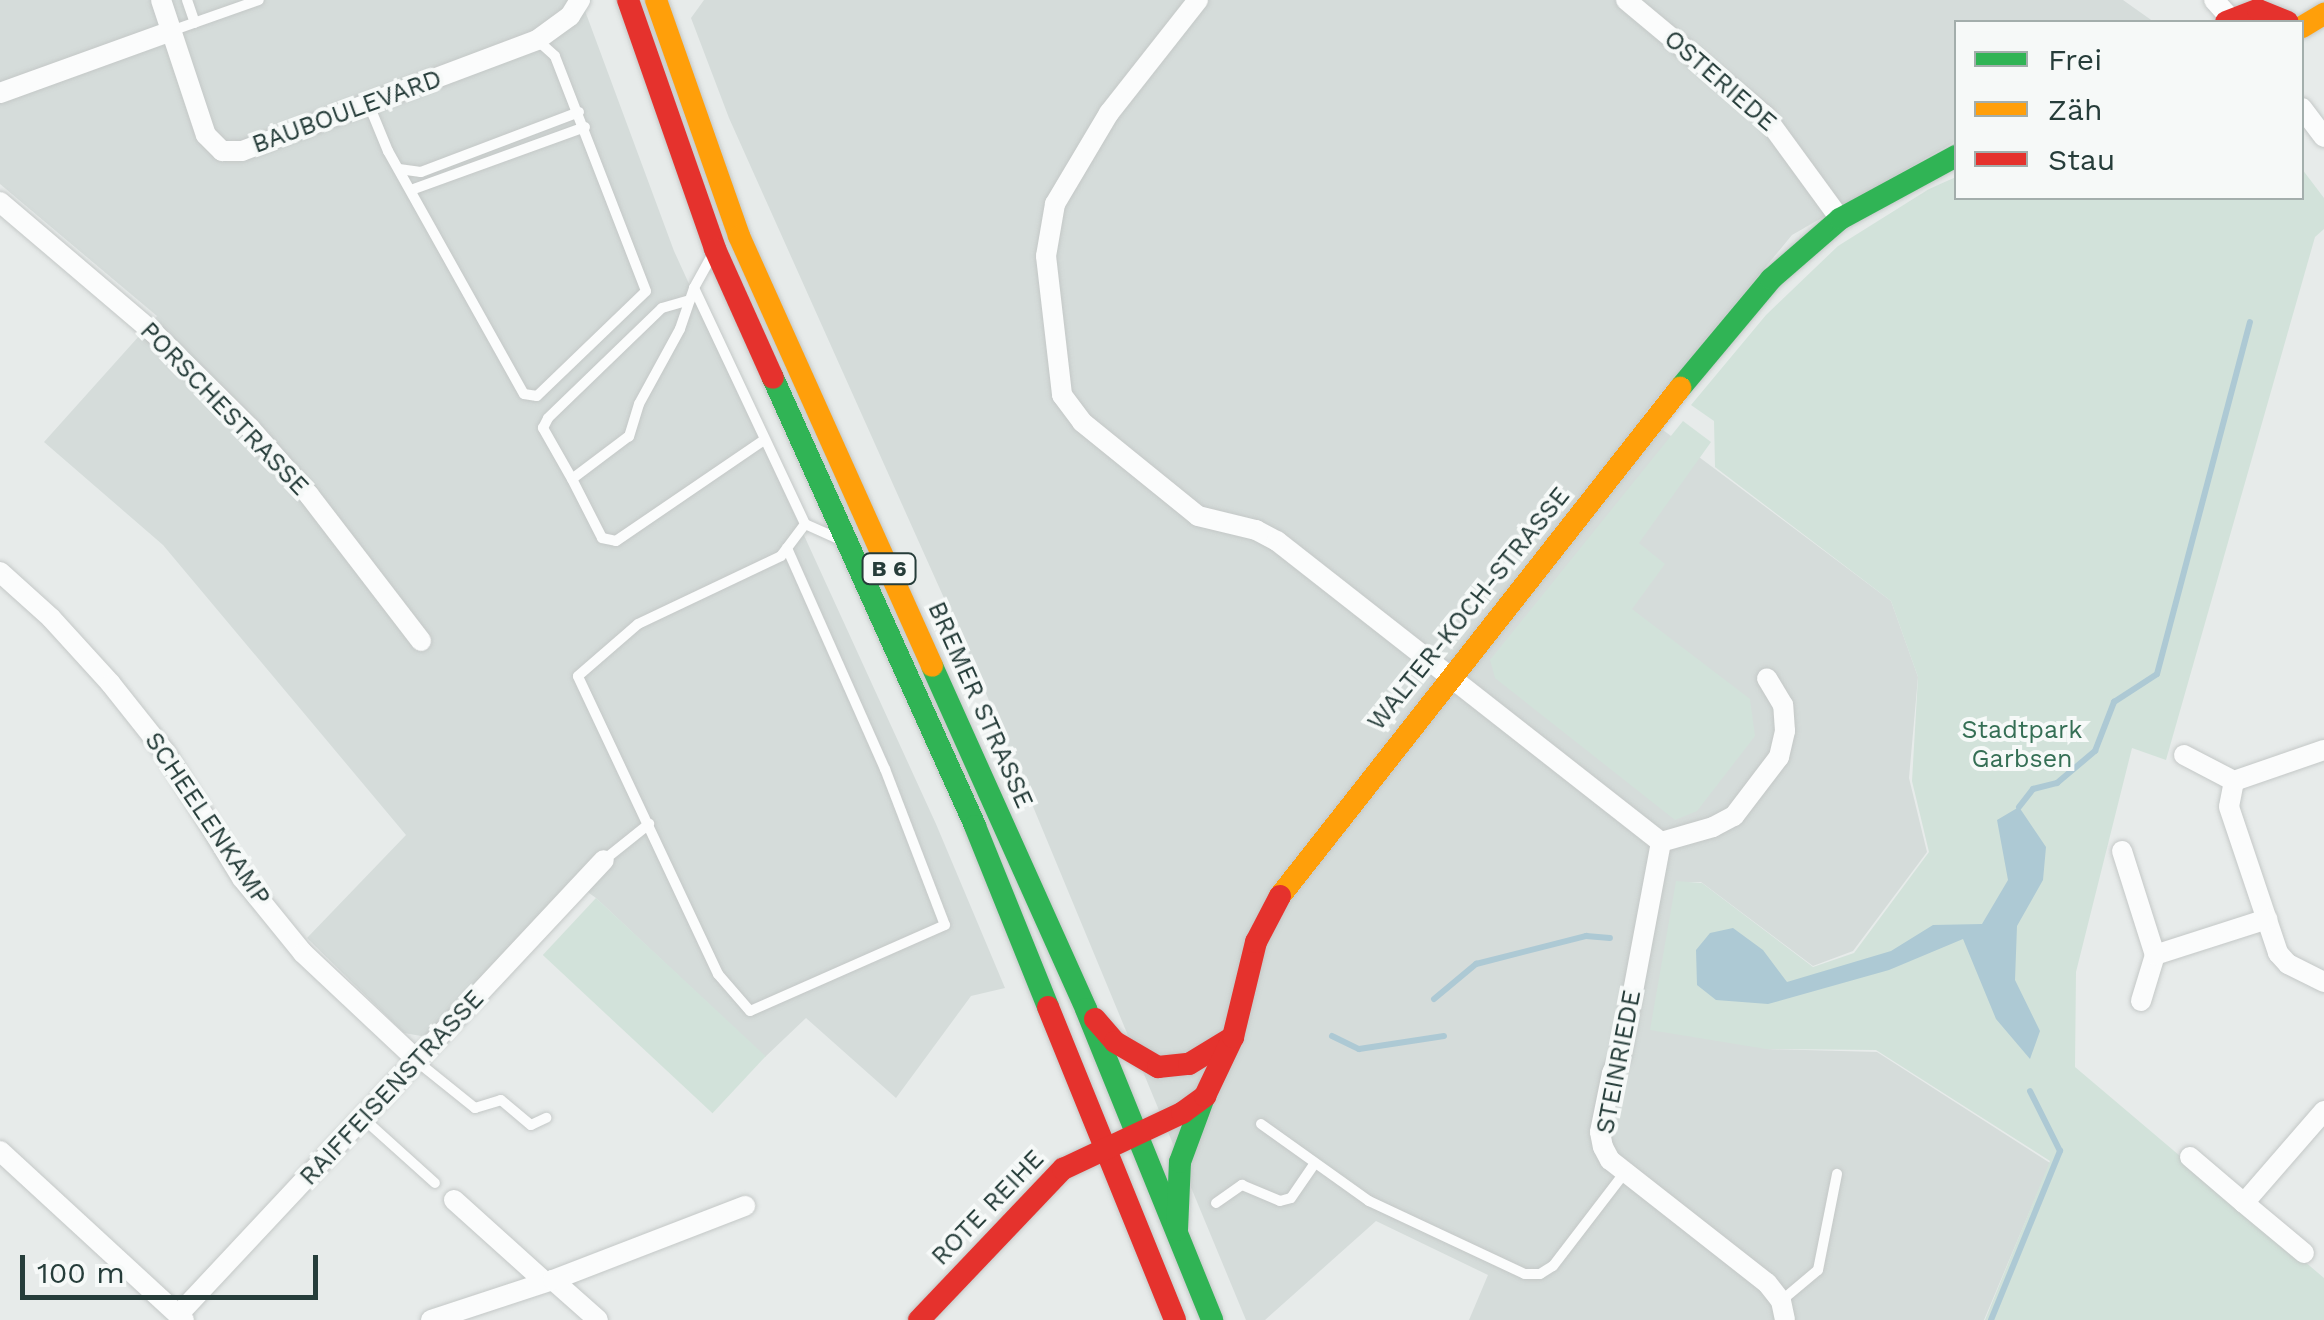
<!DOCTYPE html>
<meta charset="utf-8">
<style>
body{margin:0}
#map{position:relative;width:2324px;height:1320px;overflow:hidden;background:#e7ebea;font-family:"Work Sans",sans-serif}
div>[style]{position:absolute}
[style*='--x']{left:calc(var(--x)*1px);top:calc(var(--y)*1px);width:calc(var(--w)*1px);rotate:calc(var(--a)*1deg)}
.built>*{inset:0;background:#d5dcda}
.green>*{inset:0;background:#d2e2da;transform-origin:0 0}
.water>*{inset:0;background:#adc9d4}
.stream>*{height:6px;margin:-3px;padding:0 3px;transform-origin:3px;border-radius:3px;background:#adc9d4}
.roads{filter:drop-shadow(0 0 2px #c4c8c7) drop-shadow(0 0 2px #c4c8c7)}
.lane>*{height:10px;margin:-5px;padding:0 5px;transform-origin:5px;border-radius:5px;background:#fbfcfc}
.street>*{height:20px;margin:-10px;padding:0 10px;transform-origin:10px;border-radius:10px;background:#fbfcfc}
.fast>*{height:22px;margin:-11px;padding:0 11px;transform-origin:11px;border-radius:11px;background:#30b455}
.slow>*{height:22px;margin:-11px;padding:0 11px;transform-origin:11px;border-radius:11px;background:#ff9f0a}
.jam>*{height:22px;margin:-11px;padding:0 11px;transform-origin:11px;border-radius:11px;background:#e5322d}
span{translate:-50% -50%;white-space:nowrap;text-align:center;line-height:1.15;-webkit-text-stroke:8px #f6f9f8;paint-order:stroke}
.shield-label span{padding:2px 8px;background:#f6f9f8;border:2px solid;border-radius:8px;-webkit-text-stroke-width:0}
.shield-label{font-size:22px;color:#263d3a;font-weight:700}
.street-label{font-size:25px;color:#263d3a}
.park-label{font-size:25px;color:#356f55}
.legend{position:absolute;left:1954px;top:20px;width:350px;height:180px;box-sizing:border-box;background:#f6f9f8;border:2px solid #a3aeac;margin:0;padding:12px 18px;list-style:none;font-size:30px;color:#263d3a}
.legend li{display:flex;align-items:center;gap:20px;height:50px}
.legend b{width:50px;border:2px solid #a3aeac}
.scale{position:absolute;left:20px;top:1255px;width:298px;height:45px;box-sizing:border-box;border:5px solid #263d3a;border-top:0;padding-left:12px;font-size:30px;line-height:35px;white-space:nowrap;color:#263d3a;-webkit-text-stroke:8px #f6f9f8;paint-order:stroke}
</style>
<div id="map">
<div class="built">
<div style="clip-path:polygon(0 0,581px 0,674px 251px,936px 824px,1005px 988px,971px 996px,896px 1098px,806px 1018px,765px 1057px,596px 898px,571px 880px,427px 1037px,404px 1033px,307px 938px,406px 835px,163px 545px,44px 442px,157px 316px,0 184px)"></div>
<div style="clip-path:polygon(704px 0,2123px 0,2154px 22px,1956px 22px,1956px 141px,1792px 235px,1643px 415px,1891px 601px,1918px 677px,1909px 778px,1927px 852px,1853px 951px,1813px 966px,1701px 882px,1677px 882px,1766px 1049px,1877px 1052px,2050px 1163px,1984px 1320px,1469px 1320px,1488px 1275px,1376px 1221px,1265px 1320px,1246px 1320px,978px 674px,729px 118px,691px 18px)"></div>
</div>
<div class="green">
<div style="clip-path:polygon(2302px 169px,2324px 198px,2324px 229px,2315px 237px,2166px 760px,2132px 748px,2076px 972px,2075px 1067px,2324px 1278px,2324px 1320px,1985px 1320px,2050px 1161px,1876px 1050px,1766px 1049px,1650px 1030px,1676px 881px,1702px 883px,1813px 967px,1854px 953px,1929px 852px,1912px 781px,1918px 677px,1891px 601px,1715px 467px,1714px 421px,1691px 405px,1766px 315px,1838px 246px,1929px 189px,1956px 177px,1956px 198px,2302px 198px)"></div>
<div style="clip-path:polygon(1683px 421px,1711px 442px,1639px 543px,1665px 564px,1632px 609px,1750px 699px,1755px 736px,1697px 811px,1675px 820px,1495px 678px,1490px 660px)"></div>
<div style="left:596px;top:898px;width:232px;height:78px;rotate:43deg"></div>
</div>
<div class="water">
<div style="clip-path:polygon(2019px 807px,2046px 847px,2043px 880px,2017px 926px,2015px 980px,2040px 1031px,2030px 1059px,1996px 1019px,1963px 939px,1889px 970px,1768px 1004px,1716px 1000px,1697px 985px,1696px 950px,1710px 933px,1733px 928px,1763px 950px,1787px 982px,1891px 951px,1933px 925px,1982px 924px,2008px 880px,1997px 820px)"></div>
</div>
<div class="stream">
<div style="--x:2019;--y:807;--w:23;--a:-52"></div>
<div style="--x:2033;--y:789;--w:25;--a:-14"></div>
<div style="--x:2057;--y:783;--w:50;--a:-40.1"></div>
<div style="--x:2095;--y:751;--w:53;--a:-68.8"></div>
<div style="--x:2114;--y:702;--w:51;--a:-33.1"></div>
<div style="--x:2157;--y:674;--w:364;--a:-75.2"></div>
<div style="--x:1434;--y:999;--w:55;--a:-39.8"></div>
<div style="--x:1476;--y:964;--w:114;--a:-14.3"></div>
<div style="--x:1586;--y:936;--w:24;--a:5"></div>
<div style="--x:1332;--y:1036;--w:30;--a:26"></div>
<div style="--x:1359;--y:1049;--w:86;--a:-8.7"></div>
<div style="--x:1991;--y:1320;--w:183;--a:-67.8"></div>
<div style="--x:2060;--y:1151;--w:67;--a:-116.6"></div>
</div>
<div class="roads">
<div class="lane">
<div style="--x:187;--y:0;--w:24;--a:71"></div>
<div style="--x:171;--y:31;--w:93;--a:-19.4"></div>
<div style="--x:369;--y:105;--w:50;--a:67.6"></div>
<div style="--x:388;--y:151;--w:278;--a:60.8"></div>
<div style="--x:524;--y:394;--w:13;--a:9"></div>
<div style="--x:537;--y:396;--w:151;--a:-43.9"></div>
<div style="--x:646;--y:291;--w:252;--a:-111.2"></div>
<div style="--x:555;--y:56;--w:24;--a:-138"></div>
<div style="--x:399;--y:169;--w:22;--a:8"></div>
<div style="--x:421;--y:172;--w:169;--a:-20.8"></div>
<div style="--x:411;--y:190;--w:185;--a:-19.9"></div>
<div style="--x:710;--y:259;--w:33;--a:119"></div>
<div style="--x:694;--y:288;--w:261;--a:64.8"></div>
<div style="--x:805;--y:524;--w:34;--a:24"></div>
<div style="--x:694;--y:288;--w:43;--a:108.9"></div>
<div style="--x:680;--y:329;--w:85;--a:118.7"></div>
<div style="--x:639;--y:404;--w:34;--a:107"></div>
<div style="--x:629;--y:436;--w:71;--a:143"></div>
<div style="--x:572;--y:479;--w:66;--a:63"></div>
<div style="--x:602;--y:538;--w:14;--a:12"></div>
<div style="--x:616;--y:541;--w:179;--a:-34.3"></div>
<div style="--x:572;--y:479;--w:59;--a:-119.6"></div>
<div style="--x:543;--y:428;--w:11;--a:-63"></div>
<div style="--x:548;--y:418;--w:158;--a:-44"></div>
<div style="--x:662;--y:308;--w:29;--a:-16"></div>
<div style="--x:787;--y:548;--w:242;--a:66.1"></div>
<div style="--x:885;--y:769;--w:167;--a:69"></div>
<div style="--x:945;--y:925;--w:213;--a:156.2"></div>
<div style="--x:750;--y:1011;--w:49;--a:-130.9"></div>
<div style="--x:718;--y:974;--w:329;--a:-115.2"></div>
<div style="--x:578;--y:676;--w:79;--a:-40.9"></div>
<div style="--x:638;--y:624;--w:158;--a:-25.4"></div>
<div style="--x:781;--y:556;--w:40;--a:-53"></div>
<div style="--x:604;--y:860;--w:58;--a:-38.7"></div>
<div style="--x:419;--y:1063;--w:72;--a:38.8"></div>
<div style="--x:475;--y:1108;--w:27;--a:-17"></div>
<div style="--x:501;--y:1100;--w:39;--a:40"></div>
<div style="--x:531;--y:1125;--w:17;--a:-25"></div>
<div style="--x:365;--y:1120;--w:94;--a:42"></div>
<div style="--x:1261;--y:1124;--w:133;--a:35.5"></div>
<div style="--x:1369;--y:1201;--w:172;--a:25.1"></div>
<div style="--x:1525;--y:1274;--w:15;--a:0"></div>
<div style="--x:1540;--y:1274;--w:15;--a:-32"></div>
<div style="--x:1553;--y:1266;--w:118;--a:-52.5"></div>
<div style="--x:1216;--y:1203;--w:32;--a:-35"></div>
<div style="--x:1242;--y:1185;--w:41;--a:22.8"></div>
<div style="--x:1280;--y:1201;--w:11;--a:-15"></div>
<div style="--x:1291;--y:1198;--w:42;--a:-55.6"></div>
<div style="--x:1781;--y:1301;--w:48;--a:-40"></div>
<div style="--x:1818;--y:1270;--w:98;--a:-78.8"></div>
</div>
<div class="street">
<div style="--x:161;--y:0;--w:142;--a:71.6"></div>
<div style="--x:206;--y:135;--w:23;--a:45"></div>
<div style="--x:222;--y:151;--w:20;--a:0"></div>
<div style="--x:242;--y:151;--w:315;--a:-20.6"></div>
<div style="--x:537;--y:40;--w:41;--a:-36"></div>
<div style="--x:570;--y:16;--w:19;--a:-58"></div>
<div style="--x:1198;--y:0;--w:144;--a:128.2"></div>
<div style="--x:1109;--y:113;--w:106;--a:120.7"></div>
<div style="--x:1055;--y:204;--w:53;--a:99.8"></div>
<div style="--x:1046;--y:256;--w:140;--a:83.4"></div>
<div style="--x:1062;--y:395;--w:34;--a:53"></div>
<div style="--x:1082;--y:422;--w:149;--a:39"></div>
<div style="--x:1198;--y:516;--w:60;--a:13.6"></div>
<div style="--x:1256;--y:530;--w:24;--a:28"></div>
<div style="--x:1277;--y:541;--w:488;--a:38.1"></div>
<div style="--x:1661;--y:842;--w:218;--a:100.6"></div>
<div style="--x:1621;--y:1056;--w:19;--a:118"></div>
<div style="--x:1612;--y:1073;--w:60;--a:101.5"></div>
<div style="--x:1600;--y:1132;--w:15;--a:79"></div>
<div style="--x:1603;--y:1147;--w:15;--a:62"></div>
<div style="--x:1610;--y:1160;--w:199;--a:38.1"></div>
<div style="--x:1767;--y:1283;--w:23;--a:52"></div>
<div style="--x:1781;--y:1301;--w:19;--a:78"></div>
<div style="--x:1626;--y:0;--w:181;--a:39.8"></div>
<div style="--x:1765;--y:116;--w:127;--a:53.9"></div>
<div style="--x:2214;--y:0;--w:24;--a:48"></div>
<div style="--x:0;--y:93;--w:182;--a:-19.9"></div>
<div style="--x:2302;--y:108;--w:36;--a:53"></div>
<div style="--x:0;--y:202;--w:202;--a:40.4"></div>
<div style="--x:154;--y:333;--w:135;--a:44.7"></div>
<div style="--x:250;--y:428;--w:89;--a:48.6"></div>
<div style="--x:309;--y:495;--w:184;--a:52.5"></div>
<div style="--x:0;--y:572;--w:69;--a:42"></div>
<div style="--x:51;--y:618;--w:89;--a:47.7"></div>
<div style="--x:111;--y:684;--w:87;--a:51.5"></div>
<div style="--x:165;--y:752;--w:148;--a:58.6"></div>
<div style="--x:242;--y:878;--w:97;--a:50.9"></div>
<div style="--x:303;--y:953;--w:159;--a:43.2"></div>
<div style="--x:2184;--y:755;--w:56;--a:27.5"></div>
<div style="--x:2234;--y:781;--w:95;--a:-19"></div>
<div style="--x:2234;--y:781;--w:26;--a:101"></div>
<div style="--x:2229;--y:807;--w:154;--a:71.4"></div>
<div style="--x:2278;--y:953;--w:15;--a:48"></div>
<div style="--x:2288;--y:964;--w:40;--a:26.6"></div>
<div style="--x:1661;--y:842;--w:54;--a:-16.1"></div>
<div style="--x:1713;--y:827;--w:24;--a:-28"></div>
<div style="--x:1734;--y:816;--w:74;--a:-52.7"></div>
<div style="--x:1779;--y:757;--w:27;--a:-77"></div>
<div style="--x:1785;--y:731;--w:26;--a:-94"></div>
<div style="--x:1783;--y:705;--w:31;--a:-121"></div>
<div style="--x:2122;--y:851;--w:109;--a:72.4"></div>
<div style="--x:2141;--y:1001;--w:48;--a:-73.1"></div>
<div style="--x:2155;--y:955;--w:118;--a:-17.8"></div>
<div style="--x:0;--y:1151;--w:250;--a:42.6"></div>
<div style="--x:2190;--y:1157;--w:71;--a:40.4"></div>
<div style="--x:2244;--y:1203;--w:122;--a:-49"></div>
<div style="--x:454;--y:1200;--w:122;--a:42"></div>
<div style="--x:2244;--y:1203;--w:78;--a:39.8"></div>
<div style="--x:553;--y:1280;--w:60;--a:41.6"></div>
<div style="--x:178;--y:1315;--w:623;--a:-46.89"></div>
<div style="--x:431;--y:1320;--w:128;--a:-18.2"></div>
<div style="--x:553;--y:1280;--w:206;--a:-21.1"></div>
</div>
<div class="fast">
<div style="--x:773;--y:378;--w:491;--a:65.7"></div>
<div style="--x:975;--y:826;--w:195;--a:68"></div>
<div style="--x:1680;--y:388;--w:142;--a:-50.1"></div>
<div style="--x:1771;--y:279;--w:91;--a:-41"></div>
<div style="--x:1840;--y:219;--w:132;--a:-28.5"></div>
<div style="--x:932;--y:666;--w:376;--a:65.8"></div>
<div style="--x:1086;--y:1009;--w:336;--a:67.9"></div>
<div style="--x:1177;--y:1230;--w:68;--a:-87.5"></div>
<div style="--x:1180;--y:1162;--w:69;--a:-69.7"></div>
</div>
<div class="slow">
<div style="--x:656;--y:0;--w:250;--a:70.6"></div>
<div style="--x:739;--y:236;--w:471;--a:65.8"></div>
<div style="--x:2302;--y:27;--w:26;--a:-31"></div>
<div style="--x:1280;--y:896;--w:647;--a:-51.78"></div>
</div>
<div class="jam">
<div style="--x:628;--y:0;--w:264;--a:70.7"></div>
<div style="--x:715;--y:249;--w:141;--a:65.8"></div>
<div style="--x:2226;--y:22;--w:34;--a:-21"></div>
<div style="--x:2258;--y:10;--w:32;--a:22"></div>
<div style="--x:1048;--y:1007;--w:338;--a:67.9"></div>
<div style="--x:1095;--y:1019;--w:30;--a:49"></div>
<div style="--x:1115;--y:1042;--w:50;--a:30.2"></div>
<div style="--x:1158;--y:1067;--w:31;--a:-6"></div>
<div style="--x:1189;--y:1064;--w:52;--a:-31.5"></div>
<div style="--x:919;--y:1320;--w:209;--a:-46.4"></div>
<div style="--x:1063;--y:1169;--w:132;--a:-25.2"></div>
<div style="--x:1182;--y:1113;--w:29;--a:-36"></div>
<div style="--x:1205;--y:1096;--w:65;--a:-64.6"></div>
<div style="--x:1233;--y:1037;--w:98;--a:-76.4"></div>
<div style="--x:1256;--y:942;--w:52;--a:-62.4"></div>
</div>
</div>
<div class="shield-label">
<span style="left:889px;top:569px">B 6</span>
</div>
<div class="street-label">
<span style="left:1720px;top:81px;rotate:41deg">OSTERIEDE</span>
<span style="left:347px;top:112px;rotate:-20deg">BAUBOULEVARD</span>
<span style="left:224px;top:409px;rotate:46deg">PORSCHESTRASSE</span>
<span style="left:1469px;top:609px;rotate:-51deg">WALTER-KOCH-STRASSE</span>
<span style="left:980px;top:705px;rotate:66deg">BREMER STRASSE</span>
<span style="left:207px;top:819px;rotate:56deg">SCHEELENKAMP</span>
<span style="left:1619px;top:1062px;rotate:-79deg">STEINRIEDE</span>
<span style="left:392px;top:1088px;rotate:-47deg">RAIFFEISENSTRASSE</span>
<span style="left:988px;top:1208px;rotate:-46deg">ROTE REIHE</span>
</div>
<div class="park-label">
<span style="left:2022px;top:745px">Stadtpark<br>Garbsen</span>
</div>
<ul class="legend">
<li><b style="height:12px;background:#30b455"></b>Frei</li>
<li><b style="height:12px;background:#ff9f0a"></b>Zäh</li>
<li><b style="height:12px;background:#e5322d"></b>Stau</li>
</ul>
<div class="scale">100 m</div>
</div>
